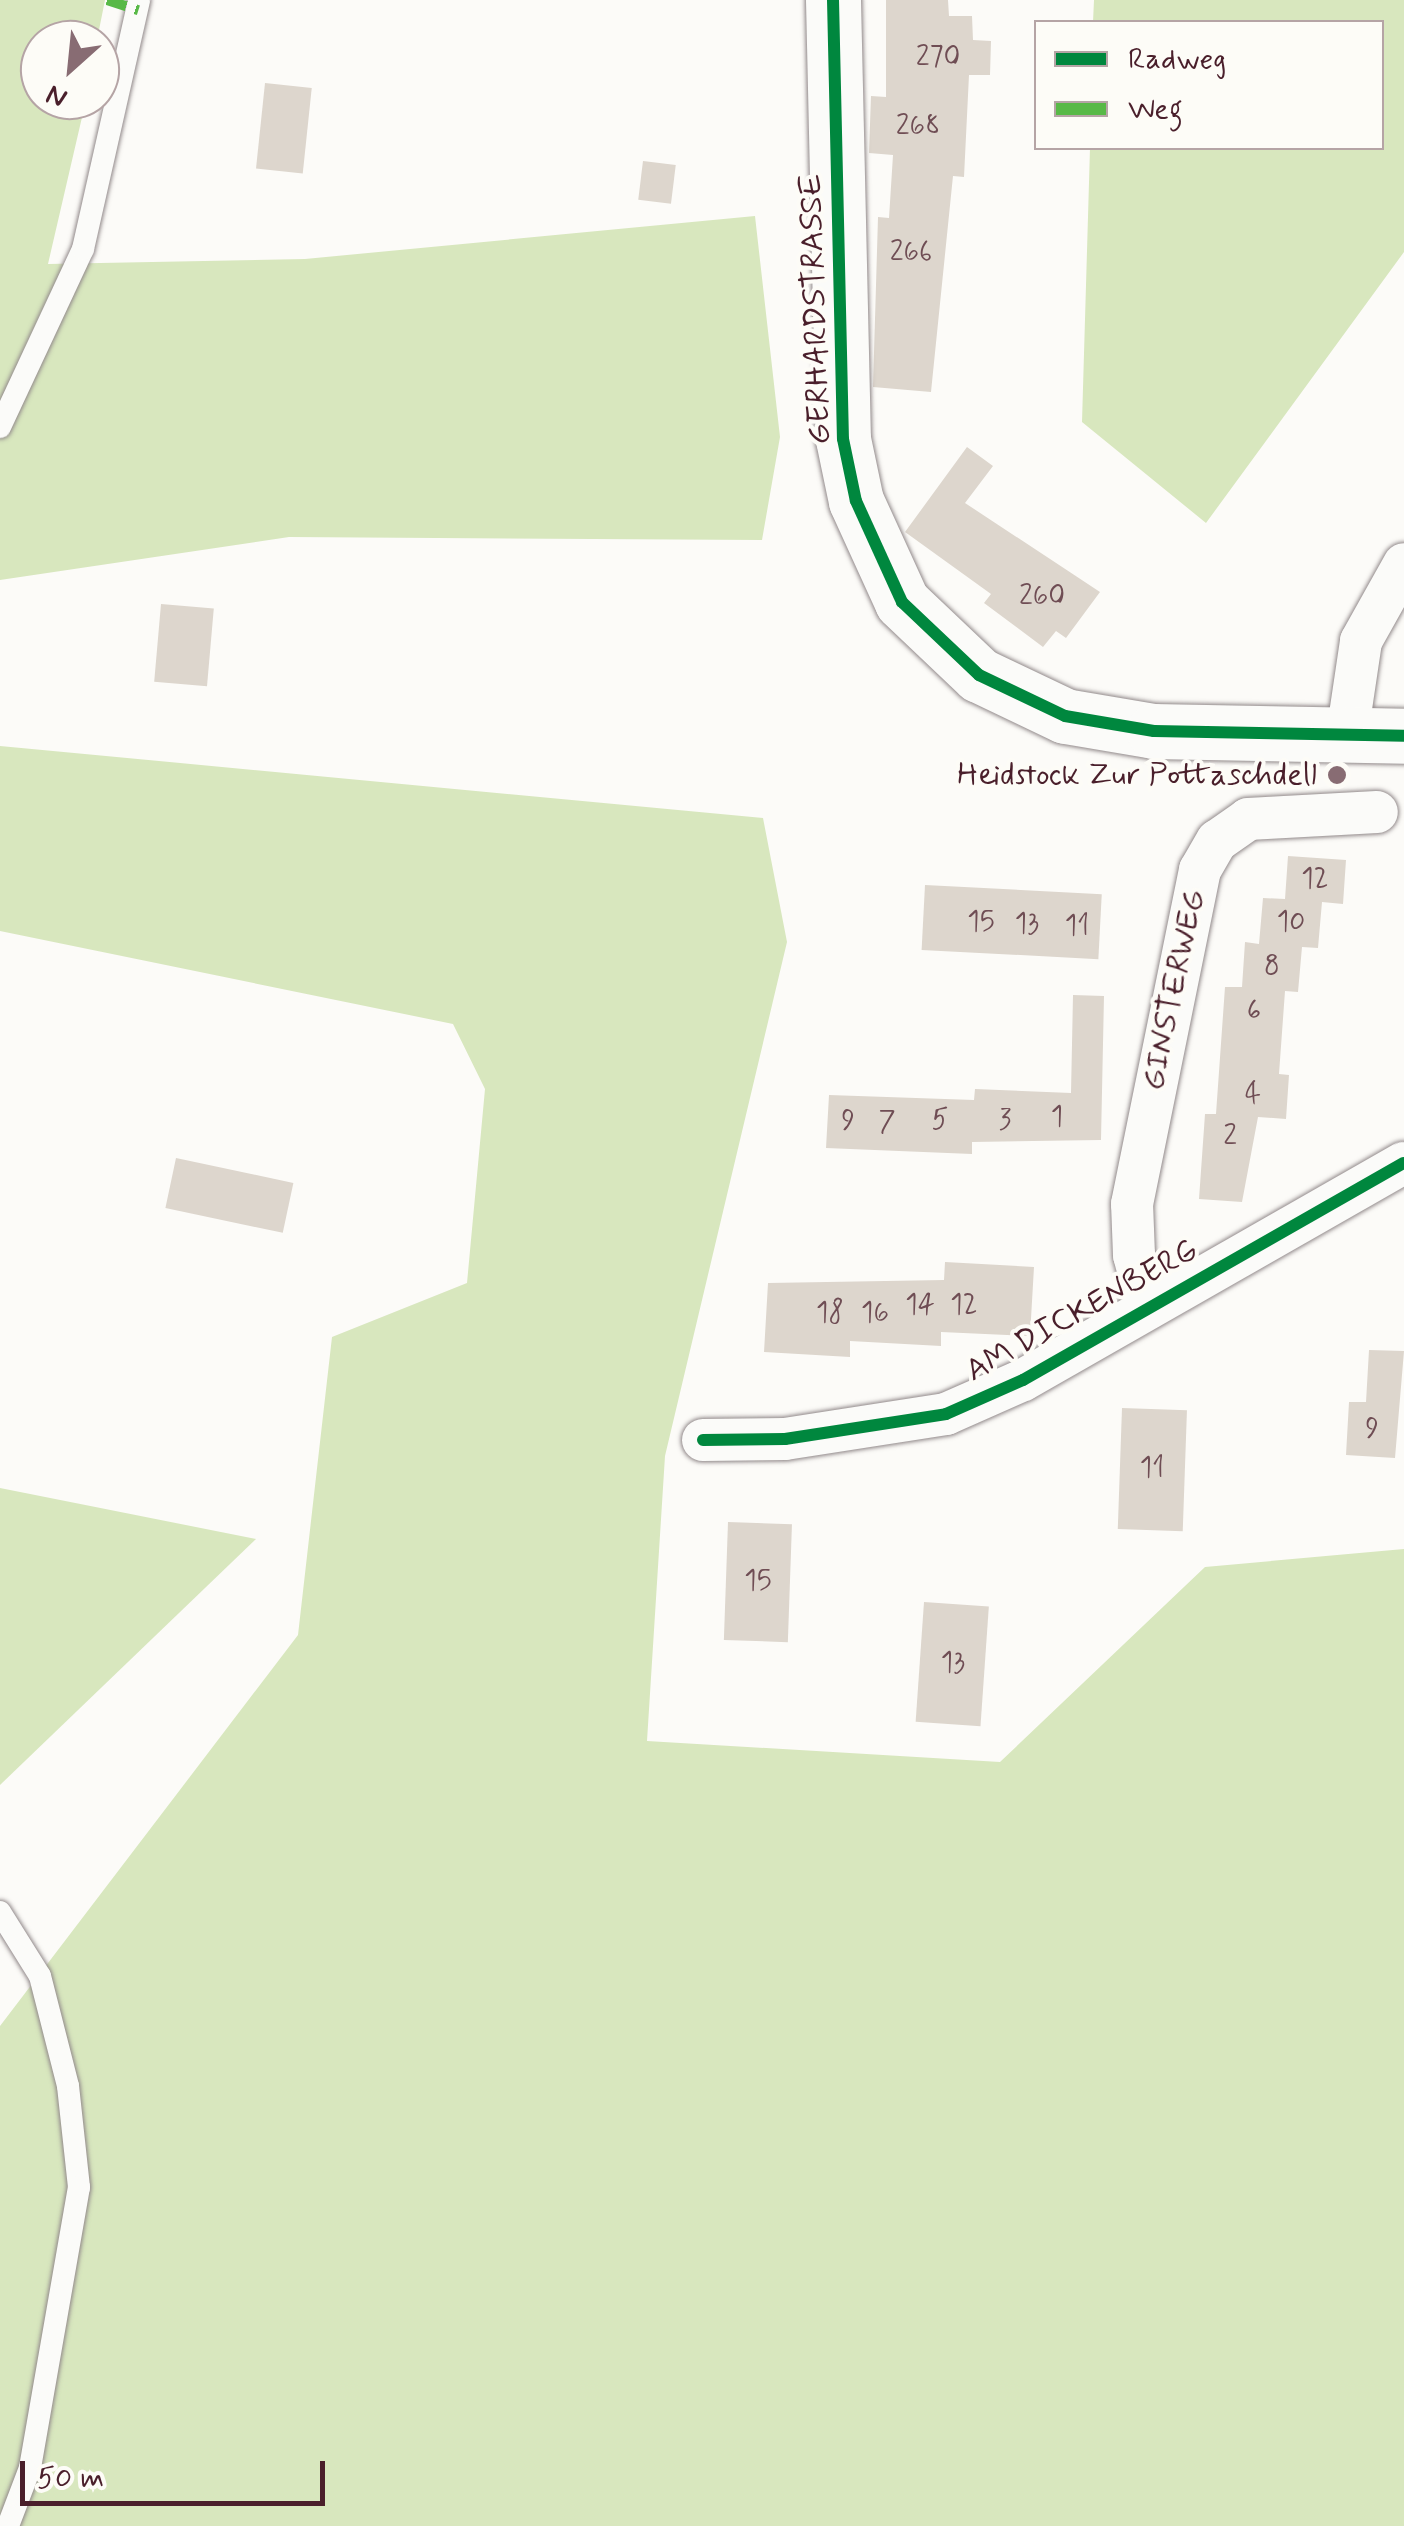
<!DOCTYPE html>
<style>
body{margin:0}
#map{position:relative;width:1404px;height:2526px;overflow:hidden;background:#fcfbf8;font-family:Mynerve,sans-serif}
div>[style]{position:absolute}
[style*='--x']{left:calc(var(--x)*1px);top:calc(var(--y)*1px);width:calc(var(--w)*1px);rotate:calc(var(--a)*1deg)}
.green>*{inset:0;background:#d8e7be}
.building>*{inset:0;background:#ddd6cd;transform-origin:0 0}
.roads{filter:drop-shadow(0 0 2px #928a8b) drop-shadow(0 0 2px #928a8b)}
.service>*{height:22px;margin:-11px;padding:0 11px;transform-origin:11px;border-radius:11px;background:#fbfbf9}
.minor>*{height:42px;margin:-21px;padding:0 21px;transform-origin:21px;border-radius:21px;background:#fbfbf9}
.tertiary>*{height:55px;margin:-27.5px;padding:0 27.5px;transform-origin:27.5px;border-radius:27.5px;background:#fbfbf9}
.quiet>*{height:10px;margin-top:-5px;transform-origin:0;background:repeating-linear-gradient(90deg,#58b947 0 20px,transparent 0 30px)}
.cycleway>*{height:12px;margin:-6px;padding:0 6px;transform-origin:6px;border-radius:6px;background:#00873e}
.dots>*{width:28px;height:28px;translate:-50% -50%;box-sizing:border-box;border:5px solid #fdfcf7;border-radius:50%}
span{translate:-50% -50%;white-space:nowrap;text-align:center;line-height:1.15;-webkit-text-stroke:8px #fdfcf7;paint-order:stroke}
.number-label{font-size:28px;color:#6f4d54}
.number-label span{-webkit-text-stroke-width:0}
.street-label{font-size:32px;color:#4a1f2b}
.poi-label{font-size:32px;color:#4a1f2b}
.right{translate:-100% -50%;text-align:right}
.legend{position:absolute;left:1034px;top:20px;width:350px;height:130px;box-sizing:border-box;background:#fdfcf7;border:2px solid #b5a4a5;margin:0;padding:12px 18px;list-style:none;font-size:30px;color:#4a1f2b}
.legend li{display:flex;align-items:center;gap:20px;height:50px}
.legend b{width:50px;border:2px solid #b5a4a5}
.north{position:absolute;left:20px;top:20px;width:100px;height:100px;box-sizing:border-box;background:#fdfcf7;border:2px solid #b5a4a5;border-radius:50%;rotate:207deg;font-size:28px;font-weight:700;line-height:40px;text-align:center;color:#4a1f2b}
.north::after{content:'';display:block;margin:auto;width:35px;height:45px;background:#886c73;clip-path:polygon(50% 0,100% 100%,50% 72%,0 100%)}
.scale{position:absolute;left:20px;top:2461px;width:305px;height:45px;box-sizing:border-box;border:5px solid #4a1f2b;border-top:0;padding-left:12px;font-size:30px;line-height:35px;white-space:nowrap;color:#4a1f2b;-webkit-text-stroke:8px #fdfcf7;paint-order:stroke}
</style>
<div id="map">
<div class="green">
<div style="clip-path:polygon(0 0,105px 0,97px 40px,40px 40px,40px 100px,86px 100px,48px 264px,305px 259px,755px 216px,780px 437px,762px 540px,289px 537px,0 580px)"></div>
<div style="clip-path:polygon(1094px 0,1404px 0,1404px 252px,1206px 523px,1082px 422px,1090px 148px,1382px 148px,1382px 22px,1093px 22px)"></div>
<div style="clip-path:polygon(0 746px,763px 818px,787px 942px,665px 1456px,647px 1741px,1000px 1762px,1205px 1567px,1404px 1549px,1404px 2526px,0 2526px,0 2026px,298px 1635px,332px 1337px,467px 1283px,485px 1089px,453px 1024px,0 931px)"></div>
<div style="clip-path:polygon(0 1488px,256px 1539px,0 1785px)"></div>
</div>
<div class="building">
<div style="clip-path:polygon(886px 0,948px 0,949px 16px,972px 16px,973px 40px,991px 41px,990px 75px,969px 75px,964px 177px,953px 176px,931px 392px,873px 387px,878px 217px,889px 218px,893px 155px,869px 153px,871px 96px,886px 97px)"></div>
<div style="left:265px;top:83px;width:47px;height:86px;rotate:6deg"></div>
<div style="left:643px;top:161px;width:33px;height:39px;rotate:7deg"></div>
<div style="clip-path:polygon(967px 447px,993px 466px,965px 503px,1100px 592px,1066px 638px,1056px 631px,1043px 647px,984px 603px,991px 594px,905px 532px)"></div>
<div style="left:161px;top:604px;width:53px;height:78px;rotate:5deg"></div>
<div style="clip-path:polygon(1288px 856px,1346px 860px,1343px 904px,1322px 902px,1318px 948px,1302px 947px,1298px 992px,1285px 991px,1279px 1074px,1289px 1075px,1286px 1119px,1258px 1117px,1242px 1202px,1199px 1199px,1205px 1114px,1216px 1114px,1225px 987px,1242px 987px,1245px 942px,1259px 944px,1263px 898px,1285px 899px)"></div>
<div style="left:925px;top:885px;width:177px;height:65px;rotate:3deg"></div>
<div style="clip-path:polygon(1073px 995px,1104px 996px,1101px 1140px,972px 1142px,972px 1154px,826px 1148px,829px 1095px,974px 1100px,975px 1089px,1071px 1093px)"></div>
<div style="left:176px;top:1158px;width:120px;height:51px;rotate:12deg"></div>
<div style="clip-path:polygon(945px 1262px,1034px 1267px,1030px 1336px,941px 1332px,941px 1346px,850px 1341px,850px 1357px,764px 1352px,768px 1283px,944px 1280px)"></div>
<div style="clip-path:polygon(1369px 1350px,1404px 1351px,1395px 1458px,1346px 1455px,1349px 1402px,1366px 1402px)"></div>
<div style="left:1122px;top:1408px;width:65px;height:121px;rotate:2deg"></div>
<div style="left:728px;top:1522px;width:64px;height:118px;rotate:2deg"></div>
<div style="left:924px;top:1602px;width:65px;height:120px;rotate:4deg"></div>
</div>
<div class="roads">
<div class="service">
<div style="--x:0;--y:427;--w:196;--a:-65"></div>
<div style="--x:83;--y:249;--w:255;--a:-77.3"></div>
<div style="--x:0;--y:1912;--w:75;--a:58"></div>
<div style="--x:40;--y:1976;--w:114;--a:75.7"></div>
<div style="--x:68;--y:2086;--w:102;--a:83.8"></div>
<div style="--x:79;--y:2187;--w:285;--a:99.9"></div>
<div style="--x:30;--y:2468;--w:62;--a:110.8"></div>
</div>
<div class="minor">
<div style="--x:1347;--y:735;--w:95;--a:-81.5"></div>
<div style="--x:1361;--y:641;--w:88;--a:-60.8"></div>
<div style="--x:1148;--y:1308;--w:55;--a:-104.8"></div>
<div style="--x:1134;--y:1255;--w:51;--a:-92.2"></div>
<div style="--x:1132;--y:1204;--w:341;--a:-78.5"></div>
<div style="--x:1200;--y:870;--w:34;--a:-60"></div>
<div style="--x:1217;--y:841;--w:38;--a:-35"></div>
<div style="--x:1248;--y:819;--w:129;--a:-3.1"></div>
<div style="--x:703;--y:1440;--w:82;--a:-0.7"></div>
<div style="--x:785;--y:1439;--w:163;--a:-8.8"></div>
<div style="--x:946;--y:1414;--w:84;--a:-23.8"></div>
<div style="--x:1023;--y:1380;--w:438;--a:-29.7"></div>
</div>
<div class="tertiary">
<div style="--x:833;--y:0;--w:439;--a:88.7"></div>
<div style="--x:843;--y:439;--w:63;--a:78.2"></div>
<div style="--x:856;--y:501;--w:111;--a:65.5"></div>
<div style="--x:902;--y:602;--w:106;--a:43.5"></div>
<div style="--x:979;--y:675;--w:95;--a:25.5"></div>
<div style="--x:1065;--y:716;--w:90;--a:9.6"></div>
<div style="--x:1154;--y:731;--w:250;--a:1.1"></div>
</div>
</div>
<div class="quiet">
<div style="--x:107;--y:0;--w:33;--a:18"></div>
</div>
<div class="cycleway">
<div style="--x:833;--y:0;--w:439;--a:88.7"></div>
<div style="--x:843;--y:439;--w:63;--a:78.2"></div>
<div style="--x:856;--y:501;--w:111;--a:65.5"></div>
<div style="--x:902;--y:602;--w:106;--a:43.5"></div>
<div style="--x:979;--y:675;--w:95;--a:25.5"></div>
<div style="--x:1065;--y:716;--w:90;--a:9.6"></div>
<div style="--x:1154;--y:731;--w:250;--a:1.1"></div>
<div style="--x:703;--y:1440;--w:82;--a:-0.7"></div>
<div style="--x:785;--y:1439;--w:163;--a:-8.8"></div>
<div style="--x:946;--y:1414;--w:84;--a:-23.8"></div>
<div style="--x:1023;--y:1380;--w:438;--a:-29.7"></div>
</div>
<div class="dots">
<div style="left:1337px;top:775px;background:#886c73"></div>
</div>
<div class="number-label">
<span style="left:938px;top:58px">270</span>
<span style="left:918px;top:127px">268</span>
<span style="left:911px;top:253px">266</span>
<span style="left:1042px;top:597px">260</span>
<span style="left:1315px;top:880px">12</span>
<span style="left:981px;top:923px">15</span>
<span style="left:1291px;top:923px">10</span>
<span style="left:1027px;top:925px">13</span>
<span style="left:1077px;top:927px">11</span>
<span style="left:1272px;top:967px">8</span>
<span style="left:1254px;top:1012px">6</span>
<span style="left:1253px;top:1095px">4</span>
<span style="left:1057px;top:1118px">1</span>
<span style="left:940px;top:1121px">5</span>
<span style="left:1005px;top:1121px">3</span>
<span style="left:848px;top:1122px">9</span>
<span style="left:887px;top:1123px">7</span>
<span style="left:1230px;top:1137px">2</span>
<span style="left:920px;top:1306px">14</span>
<span style="left:964px;top:1306px">12</span>
<span style="left:830px;top:1314px">18</span>
<span style="left:875px;top:1314px">16</span>
<span style="left:1372px;top:1430px">9</span>
<span style="left:1152px;top:1469px">11</span>
<span style="left:758px;top:1582px">15</span>
<span style="left:953px;top:1664px">13</span>
</div>
<div class="street-label">
<span style="left:816px;top:309px;rotate:-92deg">GERHARDSTRASSE</span>
<span style="left:1174px;top:990px;rotate:-78deg">GINSTERWEG</span>
<span style="left:1082px;top:1311px;rotate:-29deg">AM DICKENBERG</span>
</div>
<div class="poi-label">
<span class="right" style="left:1317px;top:775px">Heidstock Zur Pottaschdell</span>
</div>
<ul class="legend">
<li><b style="height:12px;background:#00873e"></b>Radweg</li>
<li><b style="height:12px;background:#58b947"></b>Weg</li>
</ul>
<div class="north">N</div>
<div class="scale">50 m</div>
</div>
